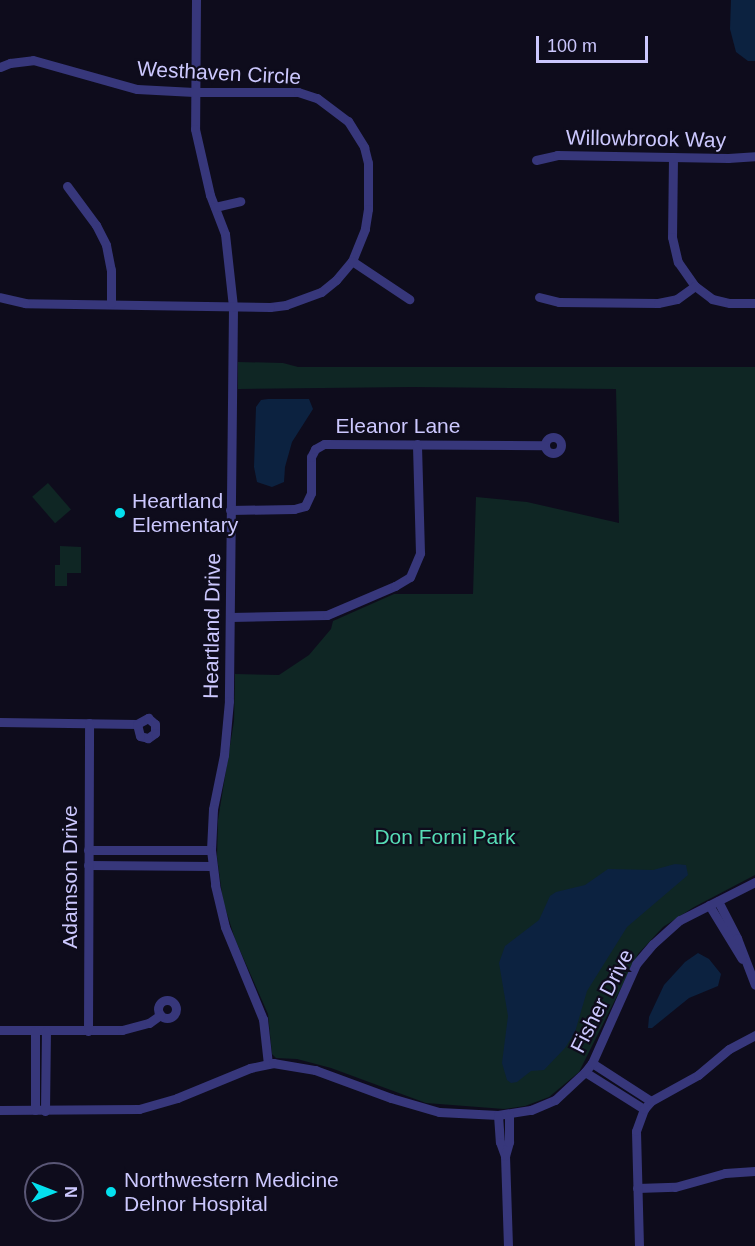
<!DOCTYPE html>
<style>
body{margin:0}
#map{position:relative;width:755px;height:1246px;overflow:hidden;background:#0e0c1c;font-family:Arial,sans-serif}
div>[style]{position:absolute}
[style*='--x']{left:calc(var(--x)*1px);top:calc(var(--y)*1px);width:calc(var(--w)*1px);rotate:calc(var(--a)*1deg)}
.green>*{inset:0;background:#0f2624;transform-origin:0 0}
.water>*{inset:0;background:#0c2240}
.minor>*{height:9px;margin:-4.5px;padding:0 4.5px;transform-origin:4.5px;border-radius:4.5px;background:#37377b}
.minor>.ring{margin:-4.5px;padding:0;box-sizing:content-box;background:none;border:9px solid #37377b;border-radius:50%}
.dots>*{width:16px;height:16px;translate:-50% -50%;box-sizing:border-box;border:3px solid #0e0c1c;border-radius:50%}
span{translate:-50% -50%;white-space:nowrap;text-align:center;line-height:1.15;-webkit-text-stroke:4.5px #0e0c1c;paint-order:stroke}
.street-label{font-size:21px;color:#ccc8fe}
.poi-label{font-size:21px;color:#ccc8fe}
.left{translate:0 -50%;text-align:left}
.park-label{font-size:21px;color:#56dcb5}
.north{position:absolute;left:24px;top:1162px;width:60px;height:60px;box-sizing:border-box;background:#0e0c1c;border:2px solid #5a5776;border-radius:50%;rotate:90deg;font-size:16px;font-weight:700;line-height:24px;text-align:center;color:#ccc8fe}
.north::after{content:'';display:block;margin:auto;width:21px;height:27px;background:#04e0ee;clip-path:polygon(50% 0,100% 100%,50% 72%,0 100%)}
.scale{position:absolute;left:536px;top:36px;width:112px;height:27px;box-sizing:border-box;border:3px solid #ccc8fe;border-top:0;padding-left:8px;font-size:18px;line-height:21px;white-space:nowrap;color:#ccc8fe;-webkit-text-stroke:4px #0e0c1c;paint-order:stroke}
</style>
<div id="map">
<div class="green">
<div style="clip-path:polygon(238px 362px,283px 363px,298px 367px,755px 367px,755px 875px,694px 907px,663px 927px,638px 954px,579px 1072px,549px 1097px,525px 1106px,504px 1109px,426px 1103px,331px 1068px,297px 1059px,276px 1058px,272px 1054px,268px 1014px,235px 939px,223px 901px,217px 857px,218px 820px,234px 721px,235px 674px,279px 675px,309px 655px,331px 629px,333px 621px,394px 594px,473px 594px,476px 497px,527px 502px,619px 523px,616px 389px,412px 387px,238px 389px)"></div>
<div style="left:48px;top:483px;width:35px;height:21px;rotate:49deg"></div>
<div style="clip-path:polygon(60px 546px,81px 547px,81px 573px,67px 573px,67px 586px,55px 586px,55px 565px,60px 565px)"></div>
</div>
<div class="water">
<div style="clip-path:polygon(731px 0,755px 0,755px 61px,748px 61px,736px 52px,730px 29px)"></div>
<div style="clip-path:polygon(268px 399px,309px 399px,313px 409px,292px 442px,285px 467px,284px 482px,272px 487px,257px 482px,254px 467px,256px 407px,261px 400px)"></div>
<div style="clip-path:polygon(675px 864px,686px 865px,688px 875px,627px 927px,587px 991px,575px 1032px,565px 1048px,544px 1070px,531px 1071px,517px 1082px,511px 1083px,507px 1080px,502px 1063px,508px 1016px,499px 963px,505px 946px,539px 920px,550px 896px,556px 892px,585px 885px,608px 869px,653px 870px)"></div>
<div style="clip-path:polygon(698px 953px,709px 959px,721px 974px,718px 986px,689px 998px,652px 1028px,648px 1028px,649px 1017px,664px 985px,685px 962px)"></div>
</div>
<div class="minor">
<div style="--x:196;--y:0;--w:129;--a:90.4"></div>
<div style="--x:195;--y:129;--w:68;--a:77.2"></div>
<div style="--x:210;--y:195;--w:42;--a:69"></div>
<div style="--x:225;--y:234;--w:73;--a:83.7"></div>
<div style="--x:233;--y:307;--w:394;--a:90.6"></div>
<div style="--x:229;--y:701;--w:54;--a:95.3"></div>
<div style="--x:224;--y:755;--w:55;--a:101.5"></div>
<div style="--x:213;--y:809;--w:41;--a:92.8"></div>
<div style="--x:211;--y:850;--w:35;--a:83"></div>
<div style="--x:215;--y:885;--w:43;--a:76.6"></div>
<div style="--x:225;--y:927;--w:100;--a:67.6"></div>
<div style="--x:263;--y:1019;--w:45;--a:83.7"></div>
<div style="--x:0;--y:67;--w:11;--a:-22"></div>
<div style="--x:10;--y:63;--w:23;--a:-7"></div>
<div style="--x:33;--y:60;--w:108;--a:15.6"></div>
<div style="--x:137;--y:89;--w:57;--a:3"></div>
<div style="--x:194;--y:92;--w:104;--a:0"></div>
<div style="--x:298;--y:92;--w:20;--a:18"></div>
<div style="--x:317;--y:98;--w:39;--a:37"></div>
<div style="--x:348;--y:121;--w:31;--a:58"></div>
<div style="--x:364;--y:147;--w:16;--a:76"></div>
<div style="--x:368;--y:163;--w:46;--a:90"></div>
<div style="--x:368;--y:209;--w:20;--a:99"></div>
<div style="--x:365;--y:229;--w:35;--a:112"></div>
<div style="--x:352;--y:261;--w:25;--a:130"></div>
<div style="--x:336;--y:280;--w:19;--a:141"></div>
<div style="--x:321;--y:292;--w:37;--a:160"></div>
<div style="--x:286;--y:305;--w:16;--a:173"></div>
<div style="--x:270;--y:307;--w:245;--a:-179.1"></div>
<div style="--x:25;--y:303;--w:26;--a:-167"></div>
<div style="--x:673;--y:157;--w:80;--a:90.7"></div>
<div style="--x:672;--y:237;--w:26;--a:77"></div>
<div style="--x:678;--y:262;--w:29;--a:55"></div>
<div style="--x:695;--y:286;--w:21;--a:37"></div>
<div style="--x:712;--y:299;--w:18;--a:13"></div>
<div style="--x:730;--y:303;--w:25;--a:0"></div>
<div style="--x:536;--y:160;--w:22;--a:-13"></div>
<div style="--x:557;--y:155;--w:171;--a:1"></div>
<div style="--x:728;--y:158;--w:27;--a:-4"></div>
<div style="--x:67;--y:186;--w:49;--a:53.4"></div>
<div style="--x:96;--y:225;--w:22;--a:63"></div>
<div style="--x:106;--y:245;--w:25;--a:79"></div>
<div style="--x:111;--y:270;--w:33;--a:90"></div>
<div style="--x:215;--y:207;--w:26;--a:-13"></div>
<div style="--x:352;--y:261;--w:69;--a:33.7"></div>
<div style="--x:539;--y:297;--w:21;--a:14"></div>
<div style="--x:559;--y:302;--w:99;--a:0.6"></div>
<div style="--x:658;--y:303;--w:19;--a:-12"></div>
<div style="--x:677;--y:299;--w:22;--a:-36"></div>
<div class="ring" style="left:545px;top:437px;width:7px;height:7px"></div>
<div style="--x:230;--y:510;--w:64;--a:-0.9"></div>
<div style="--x:294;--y:509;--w:11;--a:-15"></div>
<div style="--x:305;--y:506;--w:14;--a:-65"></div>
<div style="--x:311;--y:493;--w:36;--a:-90"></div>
<div style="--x:311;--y:457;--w:9;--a:-63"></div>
<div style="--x:315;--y:449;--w:10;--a:-29"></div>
<div style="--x:324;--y:444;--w:220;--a:0.3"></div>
<div style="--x:230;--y:617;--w:97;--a:-1.2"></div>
<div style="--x:327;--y:615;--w:74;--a:-23.1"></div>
<div style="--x:395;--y:586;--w:17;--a:-31"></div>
<div style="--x:410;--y:577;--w:26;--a:-67"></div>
<div style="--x:420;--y:553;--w:109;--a:-91.6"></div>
<div style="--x:0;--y:722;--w:137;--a:0.8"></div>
<div style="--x:137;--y:724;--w:13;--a:-29"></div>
<div style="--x:148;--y:718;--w:9;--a:41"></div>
<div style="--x:155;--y:724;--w:9;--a:90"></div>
<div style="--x:155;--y:733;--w:9;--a:144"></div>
<div style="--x:148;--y:738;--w:8;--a:-166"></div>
<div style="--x:140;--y:736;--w:12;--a:-104"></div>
<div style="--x:88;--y:850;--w:123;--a:0"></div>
<div style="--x:88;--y:865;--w:124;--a:0.5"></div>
<div style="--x:718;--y:901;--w:42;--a:62.8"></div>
<div style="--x:737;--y:938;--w:50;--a:69"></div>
<div style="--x:709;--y:905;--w:63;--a:58.6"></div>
<div class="ring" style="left:158px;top:1000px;width:9px;height:9px"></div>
<div style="--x:0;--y:1030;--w:122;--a:0"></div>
<div style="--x:122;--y:1030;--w:28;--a:-15"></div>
<div style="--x:149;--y:1023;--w:14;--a:-36"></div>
<div style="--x:88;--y:1031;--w:308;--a:-89.8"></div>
<div style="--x:592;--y:1063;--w:70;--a:32.8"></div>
<div style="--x:585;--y:1072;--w:70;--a:32.1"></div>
<div style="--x:0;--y:1110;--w:139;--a:-0.4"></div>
<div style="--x:139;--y:1109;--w:40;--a:-16"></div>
<div style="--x:177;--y:1098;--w:79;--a:-22.3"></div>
<div style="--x:250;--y:1068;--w:24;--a:-12"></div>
<div style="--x:273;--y:1063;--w:43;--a:9.5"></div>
<div style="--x:315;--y:1070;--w:81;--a:20.2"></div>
<div style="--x:391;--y:1098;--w:50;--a:16.3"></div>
<div style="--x:439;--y:1112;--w:59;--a:2.9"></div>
<div style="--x:498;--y:1115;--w:33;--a:-9"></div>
<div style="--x:531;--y:1110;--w:26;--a:-23"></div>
<div style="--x:555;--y:1100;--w:41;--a:-43"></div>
<div style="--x:585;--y:1072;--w:11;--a:-52"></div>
<div style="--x:592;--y:1063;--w:108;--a:-66"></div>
<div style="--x:636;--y:964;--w:26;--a:-50"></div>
<div style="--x:653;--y:944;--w:36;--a:-42"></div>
<div style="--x:680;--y:920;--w:84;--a:-26.9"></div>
<div style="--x:35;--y:1110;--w:79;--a:-90"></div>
<div style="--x:45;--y:1111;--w:80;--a:-89.3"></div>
<div style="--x:498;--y:1115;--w:27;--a:86"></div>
<div style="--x:500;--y:1142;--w:15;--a:70"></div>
<div style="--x:637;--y:1188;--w:38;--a:-2"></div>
<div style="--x:675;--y:1187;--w:52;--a:-15.6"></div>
<div style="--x:725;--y:1173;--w:30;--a:-4"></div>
<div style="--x:508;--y:1246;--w:90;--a:-91.9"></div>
<div style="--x:505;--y:1156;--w:15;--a:-74"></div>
<div style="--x:509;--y:1142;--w:28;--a:-90"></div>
<div style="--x:639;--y:1246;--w:115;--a:-91.5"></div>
<div style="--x:636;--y:1131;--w:23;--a:-70"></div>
<div style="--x:644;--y:1109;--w:11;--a:-49"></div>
<div style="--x:651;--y:1101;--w:54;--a:-29"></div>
<div style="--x:698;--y:1075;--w:40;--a:-40"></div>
<div style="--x:729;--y:1049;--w:30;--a:-28"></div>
</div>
<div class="dots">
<div style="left:120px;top:513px;background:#04e0ee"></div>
<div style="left:111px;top:1192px;background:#04e0ee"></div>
</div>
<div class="street-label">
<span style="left:219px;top:73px;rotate:3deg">Westhaven Circle</span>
<span style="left:646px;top:139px;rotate:1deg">Willowbrook Way</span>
<span style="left:398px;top:426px">Eleanor Lane</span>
<span style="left:212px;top:626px;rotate:-89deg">Heartland Drive</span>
<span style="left:70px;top:877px;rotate:-90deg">Adamson Drive</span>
<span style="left:602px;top:1001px;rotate:-63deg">Fisher Drive</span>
</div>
<div class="poi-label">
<span class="left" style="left:132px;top:513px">Heartland<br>Elementary</span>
<span class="left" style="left:124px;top:1192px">Northwestern Medicine<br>Delnor Hospital</span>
</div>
<div class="park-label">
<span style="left:445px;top:837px">Don Forni Park</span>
</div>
<div class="north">N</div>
<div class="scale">100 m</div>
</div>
